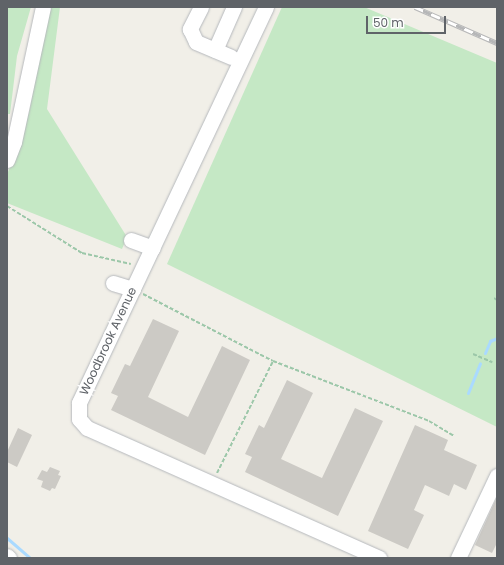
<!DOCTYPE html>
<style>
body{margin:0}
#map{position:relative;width:504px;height:565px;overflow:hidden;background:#f1efe8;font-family:Poppins,sans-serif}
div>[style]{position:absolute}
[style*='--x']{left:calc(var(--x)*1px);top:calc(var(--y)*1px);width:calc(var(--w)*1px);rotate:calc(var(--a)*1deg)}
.green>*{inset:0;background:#c5e8c5}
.stream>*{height:3px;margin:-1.5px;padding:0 1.5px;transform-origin:1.5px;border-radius:1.5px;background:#aadaff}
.building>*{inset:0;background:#cccac5}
.path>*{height:2px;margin-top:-1px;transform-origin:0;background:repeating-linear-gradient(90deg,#9cc7a9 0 4px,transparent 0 6px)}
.roads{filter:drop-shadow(0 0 1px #b5b8bc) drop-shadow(0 0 1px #b5b8bc)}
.minor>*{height:15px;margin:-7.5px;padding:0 7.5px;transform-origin:7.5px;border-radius:7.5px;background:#fff}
.rail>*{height:4.5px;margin-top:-2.25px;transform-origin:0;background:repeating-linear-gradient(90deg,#fff 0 9px,#b6b7b8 0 18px);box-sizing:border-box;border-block:1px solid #b6b7b8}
span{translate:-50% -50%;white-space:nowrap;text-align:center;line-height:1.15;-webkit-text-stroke:4px #fff;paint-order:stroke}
.street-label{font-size:12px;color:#5f6368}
.frame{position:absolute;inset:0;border:8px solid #5f6368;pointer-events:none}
.scale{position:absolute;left:366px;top:16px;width:80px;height:18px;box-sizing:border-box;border:2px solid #5f6368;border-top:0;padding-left:5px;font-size:12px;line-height:14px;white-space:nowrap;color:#5f6368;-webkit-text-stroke:3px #fff;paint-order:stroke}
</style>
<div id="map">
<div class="green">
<div style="clip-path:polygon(7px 7px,31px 7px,17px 56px,10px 114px,7px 114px)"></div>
<div style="clip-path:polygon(48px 7px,60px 7px,47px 109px,127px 237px,122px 249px,7px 203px,7px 174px,20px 145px,30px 108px)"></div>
<div style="clip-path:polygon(282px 7px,364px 7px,497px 63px,497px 427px,167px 264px)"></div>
</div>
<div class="stream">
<div style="--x:485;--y:353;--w:13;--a:-67"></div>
<div style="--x:490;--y:341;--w:8;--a:-23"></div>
<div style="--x:468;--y:393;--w:32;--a:-68"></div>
<div style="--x:7;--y:538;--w:30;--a:41"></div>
</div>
<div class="building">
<div style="clip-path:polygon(153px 319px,179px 331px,148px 397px,188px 417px,222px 346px,250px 360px,205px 455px,111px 410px,118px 396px,111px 393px,125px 364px,130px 366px)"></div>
<div style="clip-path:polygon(287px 380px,313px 393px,281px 459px,322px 478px,355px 408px,383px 421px,338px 516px,245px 472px,252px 457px,245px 454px,259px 425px,264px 428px)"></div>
<div style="clip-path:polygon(415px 425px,448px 440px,444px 450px,477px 465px,466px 490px,454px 484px,449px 496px,425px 485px,414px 510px,424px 515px,408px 549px,368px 531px)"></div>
<div style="clip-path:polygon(18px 428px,32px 435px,17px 467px,7px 462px,7px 452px)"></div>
<div style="clip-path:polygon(50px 467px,60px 471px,58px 475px,61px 476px,55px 489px,52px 488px,50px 491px,41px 487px,43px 481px,37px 479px,42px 470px,47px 472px)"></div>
<div style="clip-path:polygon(497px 497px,497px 543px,492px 553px,475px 545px)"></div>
</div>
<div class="path">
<div style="--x:7;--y:206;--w:89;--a:32.1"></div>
<div style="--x:82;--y:253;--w:50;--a:12.7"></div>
<div style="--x:143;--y:294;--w:146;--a:27.3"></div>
<div style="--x:273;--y:361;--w:167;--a:21"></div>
<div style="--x:429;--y:421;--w:29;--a:31"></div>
<div style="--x:494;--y:298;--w:4;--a:34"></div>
<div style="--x:473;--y:354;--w:21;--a:23"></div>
<div style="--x:217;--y:473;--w:125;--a:-63.4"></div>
</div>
<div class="roads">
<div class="minor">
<div style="--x:201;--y:7;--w:25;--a:117"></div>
<div style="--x:190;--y:29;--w:14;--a:65"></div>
<div style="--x:196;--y:42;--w:38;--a:23"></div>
<div style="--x:266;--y:7;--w:438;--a:115.3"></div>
<div style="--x:79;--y:403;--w:16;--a:90"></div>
<div style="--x:79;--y:419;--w:12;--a:48"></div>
<div style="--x:87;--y:428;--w:320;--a:24"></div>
<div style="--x:215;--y:50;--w:47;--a:-66.2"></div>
<div style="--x:7;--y:160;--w:19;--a:-69"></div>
<div style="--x:14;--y:142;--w:138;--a:-77.9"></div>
<div style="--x:131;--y:240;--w:23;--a:20"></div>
<div style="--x:113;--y:283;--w:21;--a:17"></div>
<div style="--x:7;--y:556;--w:3;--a:45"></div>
<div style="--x:458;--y:558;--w:91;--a:-64.6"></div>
</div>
</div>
<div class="rail">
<div style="--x:415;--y:7;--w:90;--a:23.7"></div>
</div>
<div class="street-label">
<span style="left:108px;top:341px;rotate:-65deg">Woodbrook Avenue</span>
</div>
<div class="frame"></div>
<div class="scale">50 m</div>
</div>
